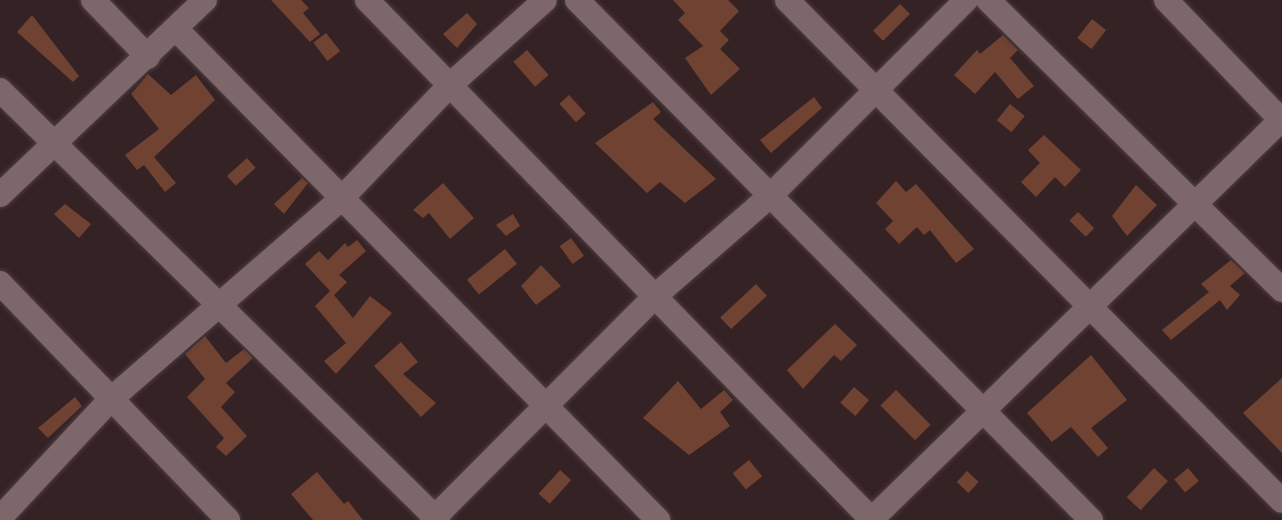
<!DOCTYPE html>
<style>
body{margin:0}
#map{position:relative;width:1282px;height:520px;overflow:hidden;background:#342225;font-family:"Zilla Slab",serif}
div>[style]{position:absolute}
[style*='--x']{left:calc(var(--x)*1px);top:calc(var(--y)*1px);width:calc(var(--w)*1px);rotate:calc(var(--a)*1deg)}
.building>*{inset:0;background:#704232;transform-origin:0 0}
.roads{filter:drop-shadow(0 0 2px #4d3e41) drop-shadow(0 0 2px #4d3e41)}
.minor>*{height:24px;margin:-12px;padding:0 12px;transform-origin:12px;border-radius:12px;background:#7d676a}
span{translate:-50% -50%;white-space:nowrap;text-align:center;line-height:1.15;-webkit-text-stroke:4.5px #342225;paint-order:stroke}
</style>
<div id="map">
<div class="building">
<div style="clip-path:polygon(271px 0,301px 0,309px 8px,303px 13px,320px 34px,310px 42px)"></div>
<div style="clip-path:polygon(673px 0,728px 0,739px 11px,720px 31px,729px 40px,720px 49px,740px 69px,711px 95px,685px 58px,703px 46px,678px 20px,685px 13px)"></div>
<div style="left:900px;top:4px;width:14px;height:38px;rotate:45deg"></div>
<div style="clip-path:polygon(467px 13px,477px 24px,457px 48px,443px 34px)"></div>
<div style="clip-path:polygon(32px 15px,79px 76px,73px 82px,17px 32px)"></div>
<div style="left:1092px;top:19px;width:18px;height:24px;rotate:38deg"></div>
<div style="left:326px;top:33px;width:23px;height:16px;rotate:52deg"></div>
<div style="clip-path:polygon(1003px 35px,1018px 50px,1010px 58px,1034px 86px,1018px 99px,995px 72px,975px 94px,954px 75px,977px 50px,980px 54px)"></div>
<div style="left:527px;top:50px;width:33px;height:18px;rotate:49deg"></div>
<div style="clip-path:polygon(148px 74px,171px 95px,196px 75px,215px 100px,154px 157px,176px 183px,165px 192px,144px 165px,137px 170px,125px 155px,159px 129px,131px 94px)"></div>
<div style="left:569px;top:95px;width:25px;height:13px;rotate:48deg"></div>
<div style="clip-path:polygon(814px 97px,822px 108px,771px 153px,760px 140px)"></div>
<div style="clip-path:polygon(653px 102px,661px 112px,653px 119px,716px 179px,685px 203px,660px 182px,647px 193px,595px 143px)"></div>
<div style="left:1010px;top:104px;width:19px;height:21px;rotate:39deg"></div>
<div style="clip-path:polygon(1044px 135px,1081px 170px,1065px 187px,1055px 177px,1036px 197px,1021px 182px,1040px 163px,1028px 150px)"></div>
<div style="left:247px;top:158px;width:13px;height:27px;rotate:48deg"></div>
<div style="clip-path:polygon(302px 178px,308px 183px,284px 214px,274px 204px)"></div>
<div style="clip-path:polygon(896px 181px,906px 192px,916px 184px,974px 249px,956px 263px,930px 230px,924px 235px,917px 227px,899px 244px,885px 229px,893px 221px,876px 203px)"></div>
<div style="clip-path:polygon(443px 183px,474px 218px,450px 239px,429px 213px,423px 218px,413px 210px)"></div>
<div style="clip-path:polygon(1136px 185px,1157px 205px,1127px 236px,1112px 216px)"></div>
<div style="clip-path:polygon(65px 204px,91px 224px,79px 238px,54px 214px)"></div>
<div style="left:1078px;top:212px;width:23px;height:12px;rotate:45deg"></div>
<div style="clip-path:polygon(513px 214px,520px 226px,506px 236px,496px 225px)"></div>
<div style="left:571px;top:238px;width:22px;height:14px;rotate:54deg"></div>
<div style="clip-path:polygon(357px 240px,366px 251px,339px 275px,347px 282px,334px 295px,353px 318px,370px 296px,392px 313px,336px 374px,324px 361px,346px 343px,315px 306px,330px 291px,305px 264px,319px 251px,328px 260px,345px 243px,348px 247px)"></div>
<div style="left:505px;top:249px;width:19px;height:49px;rotate:51deg"></div>
<div style="clip-path:polygon(1231px 260px,1245px 273px,1230px 286px,1240px 295px,1227px 310px,1220px 300px,1171px 340px,1162px 330px,1209px 292px,1201px 284px)"></div>
<div style="clip-path:polygon(541px 265px,561px 286px,536px 305px,521px 286px)"></div>
<div style="left:756px;top:284px;width:16px;height:49px;rotate:47deg"></div>
<div style="clip-path:polygon(835px 324px,857px 345px,841px 361px,834px 355px,803px 389px,787px 370px)"></div>
<div style="clip-path:polygon(205px 336px,226px 363px,244px 349px,253px 358px,226px 383px,235px 392px,221px 407px,247px 436px,226px 456px,216px 447px,224px 438px,187px 397px,205px 379px,185px 354px)"></div>
<div style="clip-path:polygon(401px 342px,418px 362px,403px 374px,436px 403px,421px 417px,374px 366px)"></div>
<div style="clip-path:polygon(1091px 355px,1127px 400px,1091px 428px,1108px 448px,1098px 457px,1071px 427px,1052px 442px,1027px 413px)"></div>
<div style="clip-path:polygon(1282px 378px,1282px 453px,1243px 413px)"></div>
<div style="clip-path:polygon(678px 381px,701px 409px,724px 390px,733px 400px,720px 412px,730px 426px,689px 455px,643px 418px)"></div>
<div style="left:854px;top:387px;width:20px;height:21px;rotate:41deg"></div>
<div style="left:896px;top:390px;width:49px;height:22px;rotate:45deg"></div>
<div style="clip-path:polygon(75px 397px,82px 406px,48px 438px,38px 428px)"></div>
<div style="left:749px;top:460px;width:21px;height:21px;rotate:51deg"></div>
<div style="left:1154px;top:468px;width:19px;height:40px;rotate:43deg"></div>
<div style="left:1188px;top:468px;width:17px;height:18px;rotate:50deg"></div>
<div style="left:560px;top:470px;width:15px;height:32px;rotate:42deg"></div>
<div style="left:967px;top:471px;width:16px;height:15px;rotate:43deg"></div>
<div style="clip-path:polygon(317px 472px,344px 504px,348px 501px,363px 520px,313px 520px,291px 494px)"></div>
</div>
<div class="roads">
<div class="minor">
<div style="--x:93;--y:0;--w:79;--a:46"></div>
<div style="--x:367;--y:0;--w:725;--a:45.84"></div>
<div style="--x:577;--y:0;--w:731;--a:45.33"></div>
<div style="--x:787;--y:0;--w:704;--a:45.35"></div>
<div style="--x:988;--y:0;--w:413;--a:44.6"></div>
<div style="--x:1166;--y:0;--w:168;--a:46.2"></div>
<div style="--x:177;--y:30;--w:687;--a:45.53"></div>
<div style="--x:0;--y:90;--w:614;--a:44.47"></div>
<div style="--x:0;--y:195;--w:283;--a:-43.6"></div>
<div style="--x:0;--y:283;--w:329;--a:46.1"></div>
<div style="--x:0;--y:518;--w:163;--a:-47"></div>
<div style="--x:111;--y:399;--w:306;--a:-41"></div>
<div style="--x:342;--y:198;--w:156;--a:-46.3"></div>
<div style="--x:450;--y:85;--w:127;--a:-41.8"></div>
<div style="--x:432;--y:520;--w:316;--a:-45.1"></div>
<div style="--x:655;--y:296;--w:152;--a:-41"></div>
<div style="--x:770;--y:196;--w:277;--a:-45"></div>
<div style="--x:871;--y:520;--w:574;--a:-44.29"></div>
</div>
</div>
</div>
